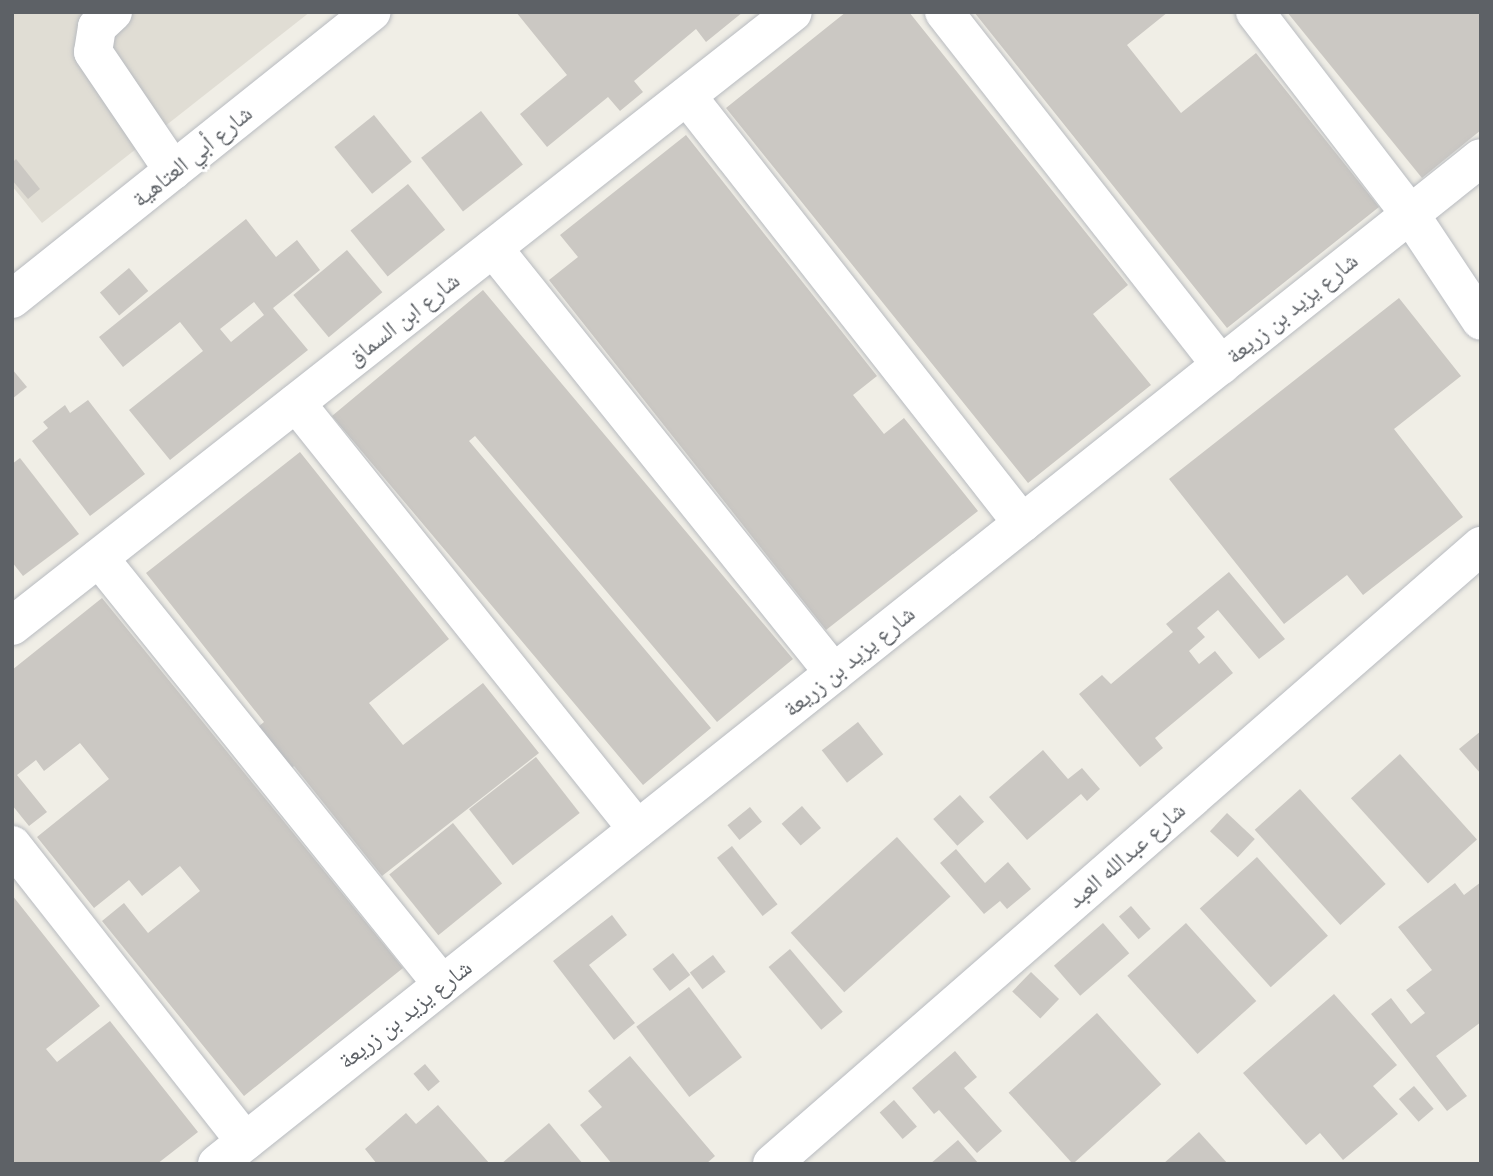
<!DOCTYPE html>
<meta charset="utf-8">
<style>
body{margin:0}
#map{position:relative;width:1493px;height:1176px;overflow:hidden;background:#f0eee6;font-family:"Fira Sans Condensed","Noto Naskh Arabic",sans-serif}
div>[style]{position:absolute}
[style*='--x']{left:calc(var(--x)*1px);top:calc(var(--y)*1px);width:calc(var(--w)*1px);rotate:calc(var(--a)*1deg)}
.education>*{inset:0;background:#e0ddd4}
.building>*{inset:0;background:#cbc8c3;transform-origin:0 0}
.roads{filter:drop-shadow(0 0 2px #b8bbc0) drop-shadow(0 0 2px #b8bbc0)}
.minor>*{height:38px;margin:-19px;padding:0 19px;transform-origin:19px;border-radius:19px;background:#fff}
span{translate:-50% -50%;white-space:nowrap;text-align:center;line-height:1.15;-webkit-text-stroke:6px #fff;paint-order:stroke}
.street-label{font-size:23px;color:#5d6166}
.frame{position:absolute;inset:0;border:14px solid #5d6166;pointer-events:none}
</style>
<div id="map">
<div class="education">
<div style="clip-path:polygon(12px 12px,310px 12px,42px 223px,12px 186px)"></div>
</div>
<div class="building">
<div style="clip-path:polygon(516px 12px,743px 12px,706px 42px,696px 29px,634px 81px,643px 92px,620px 111px,608px 97px,547px 147px,520px 114px,567px 75px)"></div>
<div style="clip-path:polygon(846px 12px,909px 12px,1128px 285px,1093px 314px,1151px 385px,1028px 483px,726px 108px)"></div>
<div style="clip-path:polygon(974px 12px,1168px 12px,1127px 45px,1181px 113px,1256px 53px,1379px 207px,1227px 328px)"></div>
<div style="clip-path:polygon(1287px 12px,1481px 12px,1481px 130px,1422px 178px)"></div>
<div style="left:481px;top:111px;width:68px;height:76px;rotate:52deg"></div>
<div style="left:374px;top:115px;width:60px;height:51px;rotate:51deg"></div>
<div style="clip-path:polygon(686px 135px,877px 376px,853px 395px,884px 434px,904px 418px,978px 511px,826px 630px,549px 280px,578px 257px,560px 235px)"></div>
<div style="clip-path:polygon(16px 159px,40px 189px,28px 199px,12px 180px,12px 163px)"></div>
<div style="left:408px;top:184px;width:59px;height:74px;rotate:51deg"></div>
<div style="clip-path:polygon(evenodd,246px 219px,276px 257px,297px 240px,320px 270px,273px 308px,308px 350px,170px 460px,129px 410px,203px 351px,180px 322px,123px 367px,99px 337px,246px 219px,254px 302px,264px 315px,231px 342px,220px 329px,254px 302px)"></div>
<div style="left:347px;top:250px;width:55px;height:70px;rotate:50deg"></div>
<div style="left:129px;top:268px;width:30px;height:38px;rotate:50deg"></div>
<div style="clip-path:polygon(483px 290px,793px 659px,717px 722px,475px 436px,469px 441px,711px 728px,643px 785px,332px 416px)"></div>
<div style="clip-path:polygon(1399px 298px,1461px 376px,1394px 429px,1463px 517px,1363px 595px,1347px 575px,1284px 624px,1169px 479px)"></div>
<div style="clip-path:polygon(12px 369px,27px 387px,12px 399px)"></div>
<div style="clip-path:polygon(88px 400px,145px 474px,90px 516px,32px 441px,48px 428px,43px 422px,65px 405px,70px 413px)"></div>
<div style="clip-path:polygon(300px 452px,449px 639px,369px 703px,403px 745px,483px 683px,539px 753px,382px 876px,294px 766px,286px 773px,253px 731px,264px 722px,146px 573px)"></div>
<div style="clip-path:polygon(20px 458px,79px 534px,23px 576px,12px 562px,12px 464px)"></div>
<div style="clip-path:polygon(1229px 572px,1285px 639px,1259px 659px,1218px 610px,1197px 628px,1205px 637px,1189px 651px,1199px 664px,1215px 651px,1233px 673px,1155px 738px,1163px 748px,1140px 767px,1079px 694px,1102px 675px,1111px 684px,1173px 632px,1166px 624px)"></div>
<div style="clip-path:polygon(102px 598px,403px 968px,244px 1096px,102px 921px,124px 903px,148px 933px,200px 891px,180px 866px,142px 896px,129px 880px,94px 908px,37px 837px,109px 779px,80px 743px,44px 771px,36px 760px,17px 775px,47px 812px,29px 826px,12px 805px,12px 670px)"></div>
<div style="left:858px;top:722px;width:41px;height:46px;rotate:52deg"></div>
<div style="clip-path:polygon(1481px 731px,1481px 774px,1459px 749px)"></div>
<div style="clip-path:polygon(1043px 750px,1068px 779px,1082px 768px,1100px 789px,1087px 801px,1081px 794px,1027px 840px,989px 797px)"></div>
<div style="left:1400px;top:754px;width:115px;height:66px;rotate:48deg"></div>
<div style="left:536px;top:757px;width:71px;height:85px;rotate:52deg"></div>
<div style="left:1300px;top:789px;width:128px;height:61px;rotate:48deg"></div>
<div style="left:960px;top:795px;width:36px;height:36px;rotate:48deg"></div>
<div style="left:802px;top:806px;width:29px;height:27px;rotate:49deg"></div>
<div style="left:750px;top:807px;width:19px;height:29px;rotate:51deg"></div>
<div style="left:1227px;top:813px;width:38px;height:25px;rotate:43deg"></div>
<div style="left:453px;top:823px;width:78px;height:82px;rotate:51deg"></div>
<div style="left:897px;top:837px;width:80px;height:143px;rotate:48deg"></div>
<div style="left:732px;top:846px;width:74px;height:19px;rotate:52deg"></div>
<div style="clip-path:polygon(956px 849px,985px 883px,1008px 862px,1031px 889px,1007px 909px,1000px 901px,984px 914px,940px 863px)"></div>
<div style="left:1257px;top:857px;width:106px;height:77px;rotate:48deg"></div>
<div style="clip-path:polygon(1481px 882px,1481px 1022px,1436px 1056px,1467px 1096px,1447px 1111px,1371px 1014px,1391px 998px,1411px 1024px,1425px 1013px,1406px 990px,1432px 970px,1398px 927px,1455px 883px,1464px 895px)"></div>
<div style="clip-path:polygon(12px 895px,100px 1006px,46px 1049px,57px 1062px,110px 1021px,198px 1132px,157px 1164px,12px 1164px)"></div>
<div style="left:1131px;top:906px;width:30px;height:16px;rotate:49deg"></div>
<div style="clip-path:polygon(612px 915px,627px 935px,589px 965px,635px 1023px,614px 1040px,553px 961px)"></div>
<div style="left:1103px;top:923px;width:40px;height:65px;rotate:49deg"></div>
<div style="left:1186px;top:923px;width:105px;height:79px;rotate:48deg"></div>
<div style="left:790px;top:949px;width:82px;height:28px;rotate:50deg"></div>
<div style="left:673px;top:953px;width:28px;height:26px;rotate:52deg"></div>
<div style="left:713px;top:955px;width:21px;height:29px;rotate:53deg"></div>
<div style="left:1031px;top:972px;width:39px;height:27px;rotate:44deg"></div>
<div style="left:689px;top:987px;width:88px;height:66px;rotate:53deg"></div>
<div style="clip-path:polygon(1334px 994px,1397px 1065px,1373px 1086px,1398px 1114px,1343px 1160px,1320px 1133px,1306px 1145px,1243px 1073px)"></div>
<div style="left:1097px;top:1013px;width:96px;height:119px;rotate:48deg"></div>
<div style="clip-path:polygon(955px 1051px,977px 1077px,964px 1088px,1002px 1131px,977px 1153px,939px 1110px,934px 1114px,912px 1088px)"></div>
<div style="clip-path:polygon(630px 1056px,715px 1156px,706px 1164px,612px 1164px,580px 1125px,602px 1107px,588px 1091px)"></div>
<div style="left:425px;top:1064px;width:23px;height:15px;rotate:50deg"></div>
<div style="left:1414px;top:1086px;width:30px;height:20px;rotate:49deg"></div>
<div style="left:894px;top:1100px;width:35px;height:19px;rotate:49deg"></div>
<div style="clip-path:polygon(438px 1105px,490px 1164px,377px 1164px,365px 1149px,406px 1113px,416px 1124px)"></div>
<div style="clip-path:polygon(549px 1123px,583px 1164px,501px 1164px)"></div>
<div style="clip-path:polygon(1199px 1132px,1228px 1164px,1163px 1164px)"></div>
<div style="clip-path:polygon(958px 1140px,979px 1164px,930px 1164px)"></div>
</div>
<div class="roads">
<div class="minor">
<div style="--x:113;--y:12;--w:22;--a:137"></div>
<div style="--x:97;--y:27;--w:25;--a:99"></div>
<div style="--x:93;--y:52;--w:143;--a:55.9"></div>
<div style="--x:944;--y:12;--w:449;--a:51.9"></div>
<div style="--x:1255;--y:12;--w:255;--a:52.5"></div>
<div style="--x:1410;--y:214;--w:128;--a:56.4"></div>
<div style="--x:687;--y:96;--w:543;--a:51.88"></div>
<div style="--x:493;--y:248;--w:545;--a:51.26"></div>
<div style="--x:12;--y:299;--w:460;--a:-38.6"></div>
<div style="--x:296;--y:403;--w:546;--a:51.32"></div>
<div style="--x:99;--y:558;--w:547;--a:51.16"></div>
<div style="--x:12;--y:626;--w:993;--a:-38.17"></div>
<div style="--x:12;--y:845;--w:377;--a:51.8"></div>
<div style="--x:217;--y:1164;--w:1615;--a:-38.52"></div>
<div style="--x:772;--y:1164;--w:941;--a:-41.08"></div>
</div>
</div>
<div class="street-label">
<span style="left:192px;top:156px;rotate:-39deg">شارع أبي العتاهية</span>
<span style="left:1292px;top:308px;rotate:-39deg">شارع يزيد بن زريعة</span>
<span style="left:403px;top:319px;rotate:-38deg">شارع ابن السماق</span>
<span style="left:849px;top:661px;rotate:-39deg">شارع يزيد بن زريعة</span>
<span style="left:1126px;top:855px;rotate:-41deg">شارع عبدالله العبد</span>
<span style="left:405px;top:1014px;rotate:-38deg">شارع يزيد بن زريعة</span>
</div>
<div class="frame"></div>
</div>
